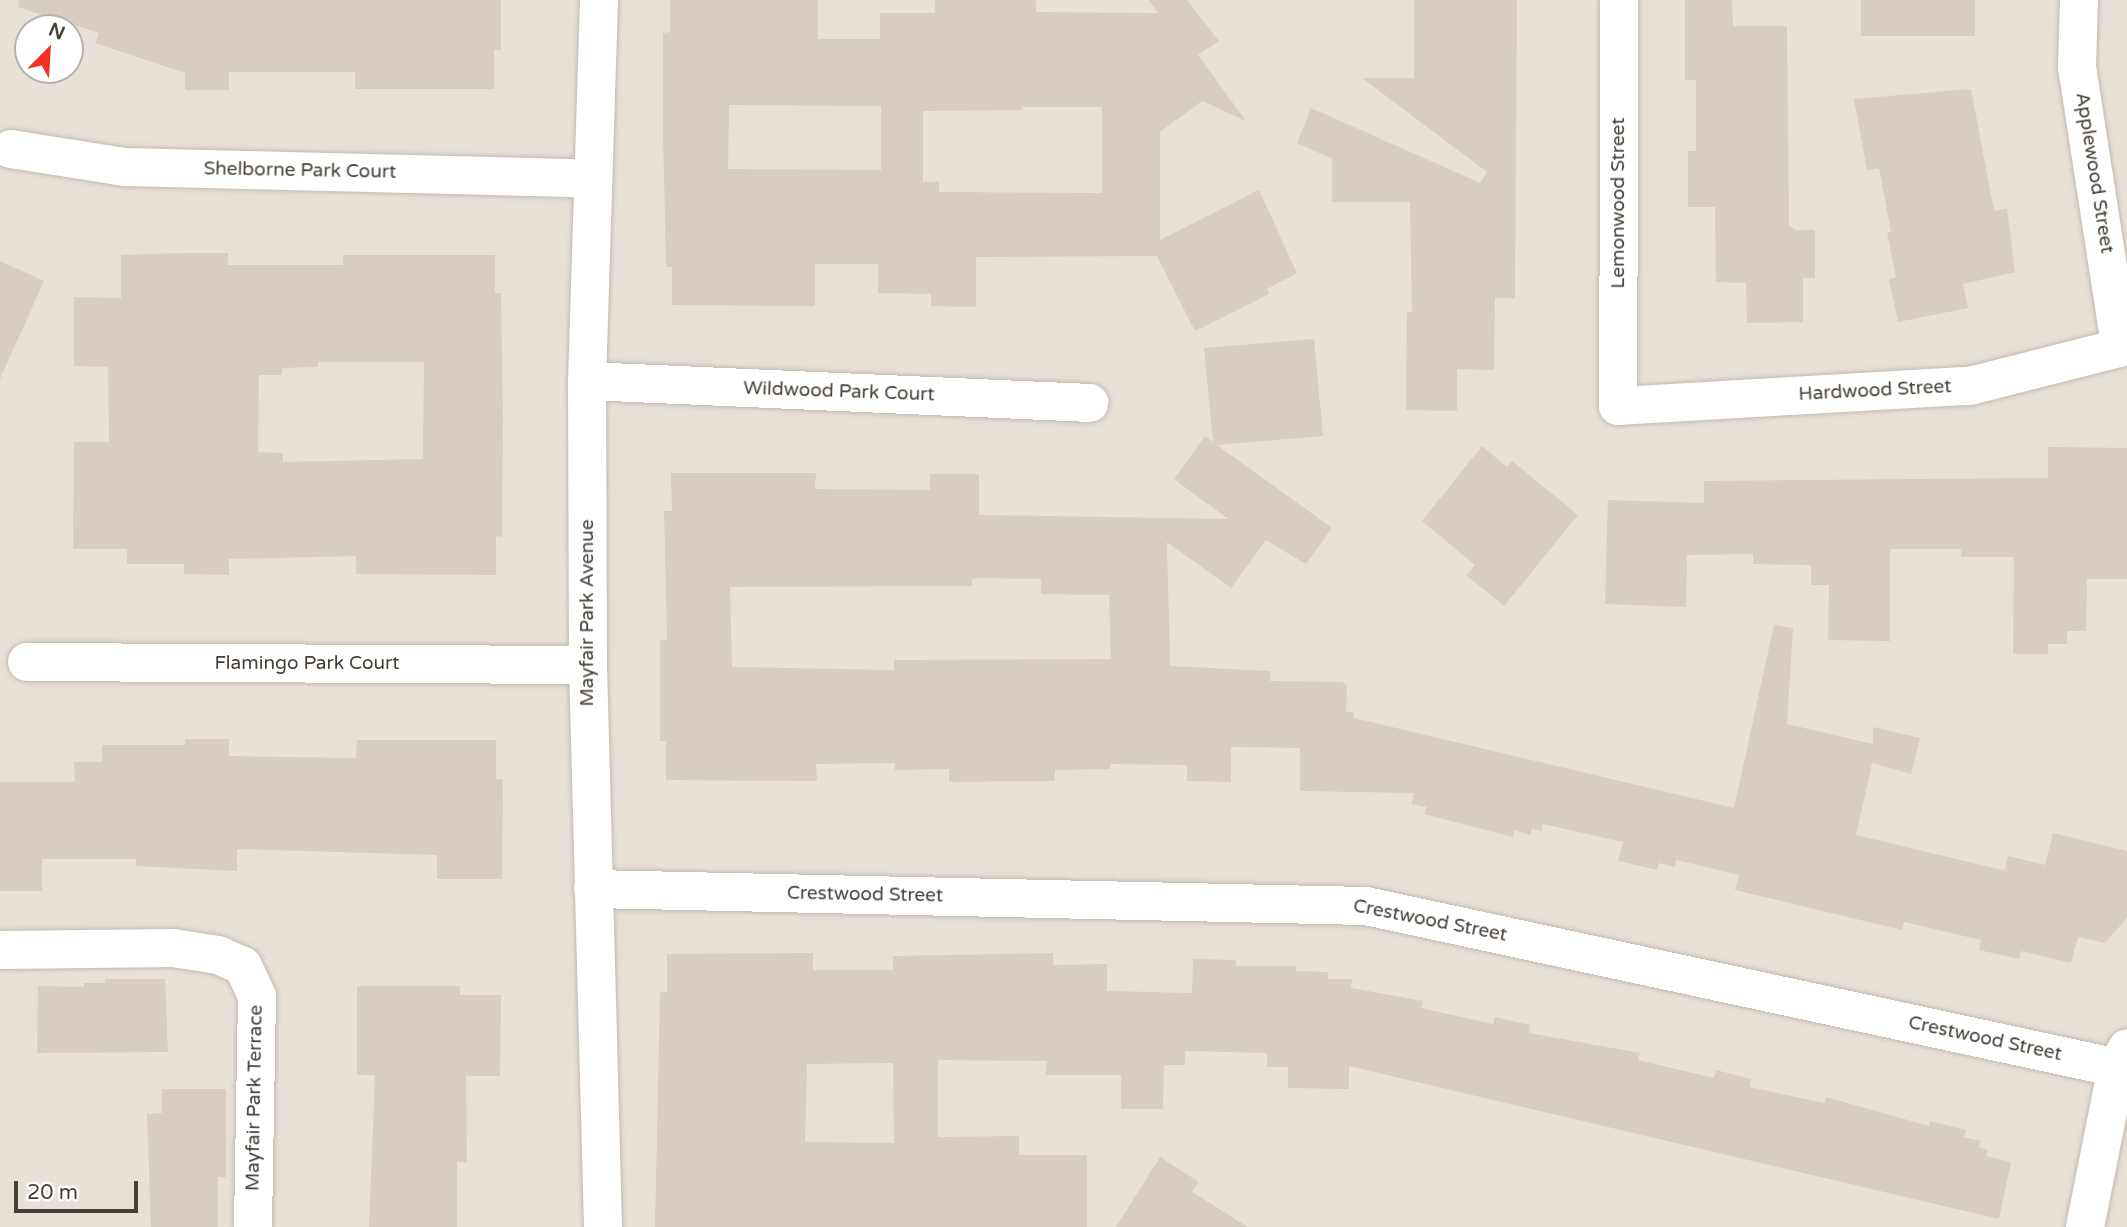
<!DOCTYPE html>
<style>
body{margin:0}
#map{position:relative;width:2127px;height:1227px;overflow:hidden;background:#f4f0e9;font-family:"Varela Round",sans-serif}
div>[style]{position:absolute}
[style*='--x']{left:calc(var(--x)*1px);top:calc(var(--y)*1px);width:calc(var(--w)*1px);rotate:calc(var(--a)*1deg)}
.residential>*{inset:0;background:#e8e1d8}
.building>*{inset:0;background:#d8cdc2;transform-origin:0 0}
.roads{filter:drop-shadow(0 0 2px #c2baaf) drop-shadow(0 0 2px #c2baaf)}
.street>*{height:38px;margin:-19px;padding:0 19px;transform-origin:19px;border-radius:19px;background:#fff}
span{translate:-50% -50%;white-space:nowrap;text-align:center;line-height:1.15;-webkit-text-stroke:5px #fff;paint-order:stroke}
.street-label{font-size:19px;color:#474038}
.north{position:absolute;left:14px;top:14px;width:70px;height:70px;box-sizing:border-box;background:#fff;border:2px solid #b5b3af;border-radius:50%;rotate:24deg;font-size:19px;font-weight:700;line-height:28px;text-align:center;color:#474038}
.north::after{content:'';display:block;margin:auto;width:24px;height:32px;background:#f03124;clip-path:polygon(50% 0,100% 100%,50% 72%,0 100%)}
.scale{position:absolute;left:14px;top:1181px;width:124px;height:32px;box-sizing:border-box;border:4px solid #474038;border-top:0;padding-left:9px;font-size:21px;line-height:24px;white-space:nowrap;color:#474038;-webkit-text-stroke:5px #fff;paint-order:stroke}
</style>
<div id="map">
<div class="residential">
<div style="clip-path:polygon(evenodd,0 0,2127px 0,2127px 1227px,0 1227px,0 0,28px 28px,70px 28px,70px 70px,28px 70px,28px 28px)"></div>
</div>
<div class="building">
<div style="clip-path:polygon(19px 0,501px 0,501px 50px,494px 50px,494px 89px,355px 89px,355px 72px,229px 72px,229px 90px,185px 90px,185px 73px,95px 43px,99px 33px,18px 7px)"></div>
<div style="clip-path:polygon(evenodd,670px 0,818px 0,818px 39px,880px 39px,880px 13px,935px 13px,935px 0,1036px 0,1036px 12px,1158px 13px,1149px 0,1187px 0,1219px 41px,1198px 55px,1246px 121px,1202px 101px,1160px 132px,1160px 240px,1259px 190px,1297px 273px,1267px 289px,1269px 294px,1195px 331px,1157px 256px,976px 257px,976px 307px,931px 306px,931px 294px,878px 293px,878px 264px,815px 264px,815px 306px,672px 305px,672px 267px,666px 267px,663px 132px,663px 33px,670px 32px,670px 0,729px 105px,881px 106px,881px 170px,728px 169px,729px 105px,670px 0,1022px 107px,1102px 107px,1102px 193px,939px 192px,939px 182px,923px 182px,923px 111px,1022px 110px,1022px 107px)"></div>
<div style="clip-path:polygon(1414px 0,1517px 0,1515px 298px,1495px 298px,1494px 370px,1457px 369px,1457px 411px,1406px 410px,1407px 312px,1412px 312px,1410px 202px,1332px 202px,1332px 159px,1297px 143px,1311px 108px,1480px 183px,1487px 172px,1362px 78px,1414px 78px)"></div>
<div style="clip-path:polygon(1685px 0,1732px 0,1733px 26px,1787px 26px,1789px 225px,1795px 230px,1815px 230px,1815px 278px,1803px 278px,1803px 322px,1747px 323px,1746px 283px,1716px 282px,1715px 207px,1688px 207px,1688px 151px,1696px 151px,1696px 80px,1685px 80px)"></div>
<div style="left:1861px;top:0;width:114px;height:36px"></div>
<div style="clip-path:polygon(1971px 89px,1994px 211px,2007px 208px,2015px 272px,1963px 284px,1968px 308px,1898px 322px,1889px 279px,1896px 277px,1887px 233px,1891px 232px,1879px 168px,1867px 170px,1854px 99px)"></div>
<div style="clip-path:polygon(evenodd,184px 253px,228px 253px,228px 265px,343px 265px,343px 255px,495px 255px,495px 293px,501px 293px,503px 418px,502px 537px,496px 536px,496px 575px,356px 574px,356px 556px,229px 559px,229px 575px,184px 574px,184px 564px,127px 564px,127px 549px,73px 549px,74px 442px,109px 442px,108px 367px,74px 366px,74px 297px,121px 298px,121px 255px,184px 253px,318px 362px,424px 362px,423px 459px,283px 462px,283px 453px,258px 452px,259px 375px,282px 375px,282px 368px,318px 367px,318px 362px)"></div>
<div style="clip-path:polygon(0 261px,44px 281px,0 379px)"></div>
<div style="clip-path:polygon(evenodd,1314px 339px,1323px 436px,1217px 445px,1332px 528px,1306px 564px,1266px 540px,1231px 588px,1167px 542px,1170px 666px,1270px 671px,1270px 681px,1342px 682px,1347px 685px,1346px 712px,1354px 712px,1354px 718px,1734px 808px,1774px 625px,1793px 628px,1787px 724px,1873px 744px,1873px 727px,1920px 738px,1911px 774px,1872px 763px,1856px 835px,1998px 869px,2005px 870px,2008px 856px,2045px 865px,2053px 833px,2127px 851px,2127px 918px,2105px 943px,2078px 937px,2071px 963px,2021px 951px,2019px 959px,1979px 950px,1981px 940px,1904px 922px,1902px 930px,1735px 890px,1739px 875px,1676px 860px,1675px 867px,1659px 863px,1657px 870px,1618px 861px,1623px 842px,1543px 824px,1542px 831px,1532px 828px,1530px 835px,1514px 830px,1513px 837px,1424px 814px,1427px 807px,1411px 804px,1414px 793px,1300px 791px,1300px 748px,1231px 747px,1231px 782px,1187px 781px,1187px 765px,1110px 764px,1110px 769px,1055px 770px,1055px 781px,949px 782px,949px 769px,895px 770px,895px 763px,816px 764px,817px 781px,666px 780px,666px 741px,660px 741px,660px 640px,667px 640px,664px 511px,672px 511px,671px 473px,816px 473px,815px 489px,930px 490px,930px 474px,979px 474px,979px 515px,1228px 519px,1174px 479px,1205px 436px,1213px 442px,1204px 348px,1314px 339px,979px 578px,1041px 579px,1041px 594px,1109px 595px,1111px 659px,894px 660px,894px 670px,732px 667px,730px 587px,972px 586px,972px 579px,979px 578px)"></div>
<div style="clip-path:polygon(1482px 446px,1507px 467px,1512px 461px,1578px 515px,1504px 606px,1466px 575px,1475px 565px,1422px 521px)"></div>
<div style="clip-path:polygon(2048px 447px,2127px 448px,2127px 579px,2087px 579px,2086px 631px,2067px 631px,2067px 644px,2048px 644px,2048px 654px,2013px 654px,2014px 557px,1961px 557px,1961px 549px,1890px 549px,1890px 641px,1828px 640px,1829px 585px,1811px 585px,1811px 565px,1753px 564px,1753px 554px,1687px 555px,1686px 607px,1605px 604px,1608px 500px,1704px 503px,1704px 481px,2048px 478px)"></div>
<div style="clip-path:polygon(185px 739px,229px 739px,229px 756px,356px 758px,357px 740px,496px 740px,496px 779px,503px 779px,502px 879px,437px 879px,437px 855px,237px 849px,237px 871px,136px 866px,136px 859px,42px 859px,42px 891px,0 891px,0 782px,75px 782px,74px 762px,102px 762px,102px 745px,185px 745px)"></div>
<div style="clip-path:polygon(evenodd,813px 953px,813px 970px,893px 970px,893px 956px,1053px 953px,1053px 965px,1107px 964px,1107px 991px,1192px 993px,1193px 959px,1236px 960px,1236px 966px,1296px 966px,1296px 971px,1328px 972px,1328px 979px,1352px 979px,1351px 988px,1423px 1001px,1421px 1008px,1493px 1024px,1495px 1017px,1530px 1025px,1529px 1033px,1640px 1053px,1638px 1060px,1714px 1078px,1716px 1070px,1751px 1079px,1749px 1087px,1824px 1103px,1826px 1097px,1929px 1126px,1930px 1121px,1966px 1130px,1964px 1137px,1980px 1141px,1979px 1147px,1988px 1150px,1986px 1156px,2011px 1162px,1999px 1219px,1349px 1066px,1349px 1089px,1288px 1088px,1288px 1067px,1267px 1067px,1267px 1053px,1185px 1051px,1185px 1065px,1164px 1065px,1163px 1109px,1121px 1109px,1121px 1075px,1046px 1075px,1047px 1061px,938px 1060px,938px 1137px,1019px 1136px,1019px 1155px,1087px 1155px,1087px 1227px,655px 1227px,660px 992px,667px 992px,667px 954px,813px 953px,893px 1063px,894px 1143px,805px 1142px,807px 1064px,893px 1063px)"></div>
<div style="clip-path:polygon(105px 979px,165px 979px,168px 1052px,37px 1053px,38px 986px,84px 987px,84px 983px,105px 983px)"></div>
<div style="clip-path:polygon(357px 986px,460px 986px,460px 995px,501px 995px,500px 1076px,466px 1076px,467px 1162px,457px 1162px,457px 1227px,369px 1227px,375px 1075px,357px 1075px)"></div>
<div style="clip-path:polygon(162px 1089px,226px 1089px,226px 1177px,218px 1177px,218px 1227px,151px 1227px,147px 1114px,162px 1113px)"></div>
<div style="clip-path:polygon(1160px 1157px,1199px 1182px,1192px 1192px,1248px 1227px,1116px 1227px)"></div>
</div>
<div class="roads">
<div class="street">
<div style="--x:599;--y:0;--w:381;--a:91.8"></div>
<div style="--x:587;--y:381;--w:284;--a:89.8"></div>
<div style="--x:588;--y:665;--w:562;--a:88.47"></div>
<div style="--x:1619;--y:0;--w:406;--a:90.1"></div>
<div style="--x:1618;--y:406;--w:353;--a:-3.3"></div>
<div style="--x:1970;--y:386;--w:162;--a:-14.3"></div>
<div style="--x:2079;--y:0;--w:67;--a:91.7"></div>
<div style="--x:2077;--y:67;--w:281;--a:81.2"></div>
<div style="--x:11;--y:149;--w:115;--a:9"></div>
<div style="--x:125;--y:167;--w:466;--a:1.4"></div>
<div style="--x:587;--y:381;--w:503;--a:2.5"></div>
<div style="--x:27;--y:662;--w:561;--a:0.31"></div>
<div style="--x:593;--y:889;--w:773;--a:1.26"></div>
<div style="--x:1366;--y:906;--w:778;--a:12.16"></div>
<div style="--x:0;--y:950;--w:173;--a:-0.7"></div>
<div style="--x:173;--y:948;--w:46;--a:8.8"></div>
<div style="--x:218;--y:955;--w:27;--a:24"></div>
<div style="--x:243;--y:966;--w:33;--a:65"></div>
<div style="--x:257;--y:996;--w:231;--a:91"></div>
<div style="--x:2085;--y:1227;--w:163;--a:-78.7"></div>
<div style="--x:2117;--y:1067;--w:21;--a:-62"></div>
</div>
</div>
<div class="street-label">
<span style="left:300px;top:171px;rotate:1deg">Shelborne Park Court</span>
<span style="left:2094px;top:173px;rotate:81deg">Applewood Street</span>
<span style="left:1619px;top:203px;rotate:-90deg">Lemonwood Street</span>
<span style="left:1875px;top:391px;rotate:-3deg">Hardwood Street</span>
<span style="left:839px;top:392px;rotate:2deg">Wildwood Park Court</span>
<span style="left:588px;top:613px;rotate:-90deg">Mayfair Park Avenue</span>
<span style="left:307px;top:664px">Flamingo Park Court</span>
<span style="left:865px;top:895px;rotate:1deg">Crestwood Street</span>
<span style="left:1430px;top:921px;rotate:11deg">Crestwood Street</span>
<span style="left:1985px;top:1039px;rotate:12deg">Crestwood Street</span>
<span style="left:255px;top:1098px;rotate:-89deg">Mayfair Park Terrace</span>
</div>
<div class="north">N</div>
<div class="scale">20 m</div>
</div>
